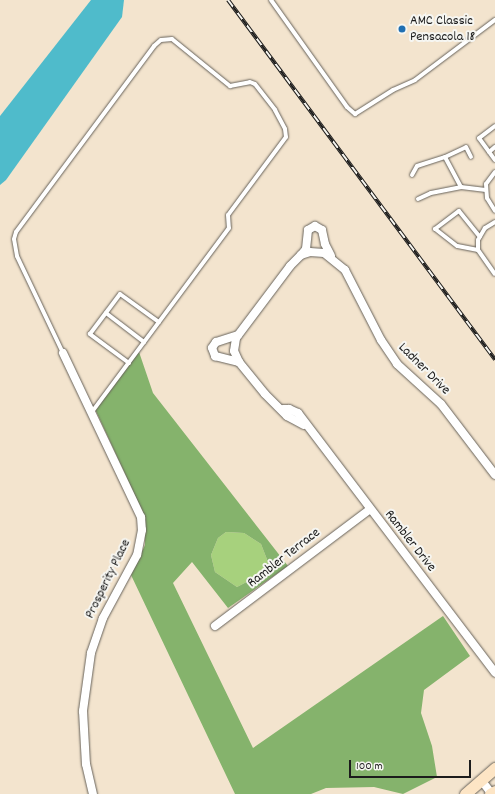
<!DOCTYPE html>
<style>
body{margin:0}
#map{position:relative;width:495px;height:794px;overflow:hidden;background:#f3e4ce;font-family:Dekko,sans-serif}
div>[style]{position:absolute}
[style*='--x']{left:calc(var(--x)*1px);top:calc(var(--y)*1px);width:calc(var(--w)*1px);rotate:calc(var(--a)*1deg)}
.green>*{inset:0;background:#a7d17d}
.forest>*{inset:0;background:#85b36c}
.water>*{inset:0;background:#4fbbcb}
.roads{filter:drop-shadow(0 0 1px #67625a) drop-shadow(0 0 1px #67625a)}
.lane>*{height:4px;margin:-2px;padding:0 2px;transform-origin:2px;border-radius:2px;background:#fff}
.street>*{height:8px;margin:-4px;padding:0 4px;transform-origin:4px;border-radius:4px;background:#fff}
.secondary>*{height:11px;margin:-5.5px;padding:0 5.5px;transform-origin:5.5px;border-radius:5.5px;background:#fde5c5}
.rail>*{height:4px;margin-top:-2px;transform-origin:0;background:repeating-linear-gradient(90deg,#f6f6f2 0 8px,#1c1c1c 0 16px);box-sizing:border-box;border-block:1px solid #1c1c1c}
.dots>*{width:11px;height:11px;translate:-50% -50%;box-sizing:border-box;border:2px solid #f6f6f2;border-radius:50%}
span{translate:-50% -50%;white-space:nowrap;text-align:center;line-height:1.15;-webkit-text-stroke:4px #f6f6f2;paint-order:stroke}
.poi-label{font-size:14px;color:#1c1c1c}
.left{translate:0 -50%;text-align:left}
.street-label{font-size:14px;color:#1c1c1c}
.scale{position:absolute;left:349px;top:760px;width:122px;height:18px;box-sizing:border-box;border:2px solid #1c1c1c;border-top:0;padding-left:5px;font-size:12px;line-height:14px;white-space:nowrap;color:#1c1c1c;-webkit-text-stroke:3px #f6f6f2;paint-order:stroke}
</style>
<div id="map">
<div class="green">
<div style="clip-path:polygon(226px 532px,244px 533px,261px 544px,268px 562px,262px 574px,237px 587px,215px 572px,211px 555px,218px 538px)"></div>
</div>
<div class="forest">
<div style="clip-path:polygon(evenodd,138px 349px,153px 393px,288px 566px,228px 608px,192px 562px,173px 583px,253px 748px,443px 616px,470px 656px,424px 690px,421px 713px,432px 746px,437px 777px,403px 794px,374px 787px,326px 788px,311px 794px,235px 794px,131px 575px,145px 545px,145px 517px,95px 409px,138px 349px,226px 532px,244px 533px,261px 544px,268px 562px,262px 574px,237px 587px,215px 572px,211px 555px,218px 538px,226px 532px)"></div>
</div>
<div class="water">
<div style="clip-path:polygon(91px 0,124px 0,122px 17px,6px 180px,0 185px,0 116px)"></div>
</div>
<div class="roads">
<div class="lane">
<div style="--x:271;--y:0;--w:131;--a:54.6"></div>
<div style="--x:347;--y:107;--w:11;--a:41"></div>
<div style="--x:355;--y:114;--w:45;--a:-32.3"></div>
<div style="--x:393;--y:90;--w:24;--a:-24"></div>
<div style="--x:415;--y:80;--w:100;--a:-36.9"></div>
<div style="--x:495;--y:126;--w:20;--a:143"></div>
<div style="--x:479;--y:138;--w:27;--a:54"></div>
<div style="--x:489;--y:152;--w:8;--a:-40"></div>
<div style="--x:445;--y:157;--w:23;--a:-25"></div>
<div style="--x:466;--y:147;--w:11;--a:63"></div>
<div style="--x:495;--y:172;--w:15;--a:127"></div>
<div style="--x:486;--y:184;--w:14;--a:86"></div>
<div style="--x:487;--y:198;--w:15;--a:58"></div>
<div style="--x:412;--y:175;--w:10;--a:-61"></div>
<div style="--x:417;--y:166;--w:29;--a:-18"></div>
<div style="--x:445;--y:157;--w:34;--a:62"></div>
<div style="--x:418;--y:199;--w:14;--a:-25"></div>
<div style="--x:431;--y:193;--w:31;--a:-11"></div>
<div style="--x:461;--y:187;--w:25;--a:7"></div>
<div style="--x:495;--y:222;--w:12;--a:149"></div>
<div style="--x:485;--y:228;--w:14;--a:120"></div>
<div style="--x:478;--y:240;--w:10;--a:90"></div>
<div style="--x:478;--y:250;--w:29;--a:55"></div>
<div style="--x:478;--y:250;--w:21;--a:-169"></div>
<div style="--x:457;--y:246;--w:28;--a:-142"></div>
<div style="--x:435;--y:229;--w:30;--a:-37"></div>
<div style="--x:459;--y:211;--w:33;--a:51"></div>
<div style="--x:106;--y:313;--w:48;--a:37.3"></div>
<div style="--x:63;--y:353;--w:107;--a:-115.4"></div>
<div style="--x:17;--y:256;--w:17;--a:-100"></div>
<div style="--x:14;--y:239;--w:7;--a:-74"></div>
<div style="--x:16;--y:232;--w:232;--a:-53.4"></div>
<div style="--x:154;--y:46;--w:9;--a:-41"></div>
<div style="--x:161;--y:40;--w:11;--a:-5"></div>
<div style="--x:172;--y:39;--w:75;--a:39"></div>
<div style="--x:230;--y:86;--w:20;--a:-11"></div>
<div style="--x:250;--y:82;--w:5;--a:22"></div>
<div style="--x:255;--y:84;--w:33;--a:52"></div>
<div style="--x:275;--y:110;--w:21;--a:62"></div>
<div style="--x:285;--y:129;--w:8;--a:83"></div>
<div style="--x:286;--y:137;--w:97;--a:126.6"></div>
<div style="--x:228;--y:215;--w:13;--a:86"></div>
<div style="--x:229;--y:228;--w:229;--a:126.7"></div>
<div style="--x:129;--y:363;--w:49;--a:-143.4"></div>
<div style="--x:90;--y:334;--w:50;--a:-53.1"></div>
<div style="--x:120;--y:294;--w:48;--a:35.7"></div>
</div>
<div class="street">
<div style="--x:301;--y:255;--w:8;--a:-50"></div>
<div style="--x:306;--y:249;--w:19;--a:-84"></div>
<div style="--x:308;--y:230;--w:8;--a:-30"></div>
<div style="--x:315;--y:226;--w:8;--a:30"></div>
<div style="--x:322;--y:230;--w:14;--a:78"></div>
<div style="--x:325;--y:244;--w:13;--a:63"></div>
<div style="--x:238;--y:335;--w:23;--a:162"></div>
<div style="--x:216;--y:342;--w:7;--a:124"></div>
<div style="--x:212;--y:348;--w:9;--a:69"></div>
<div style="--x:215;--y:356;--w:25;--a:14"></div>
<div style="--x:239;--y:362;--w:41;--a:50.9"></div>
<div style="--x:265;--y:394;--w:31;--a:45"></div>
<div style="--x:287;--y:416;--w:19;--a:28"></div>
<div style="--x:63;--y:353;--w:182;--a:64.6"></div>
<div style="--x:141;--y:517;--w:13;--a:86"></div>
<div style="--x:142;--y:530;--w:25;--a:101"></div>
<div style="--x:137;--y:555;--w:72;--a:118.4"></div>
<div style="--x:103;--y:618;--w:37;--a:109"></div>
<div style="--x:91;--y:653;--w:59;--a:97.9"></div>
<div style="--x:83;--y:711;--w:53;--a:86.8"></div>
<div style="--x:86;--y:764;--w:31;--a:77"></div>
<div style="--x:239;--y:362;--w:12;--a:-114"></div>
<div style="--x:234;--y:351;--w:13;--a:-81"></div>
<div style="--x:236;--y:338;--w:90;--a:-53.1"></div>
<div style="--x:290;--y:266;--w:16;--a:-45"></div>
<div style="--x:301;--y:255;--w:9;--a:-18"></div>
<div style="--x:310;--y:252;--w:14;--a:4"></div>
<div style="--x:324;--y:253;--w:27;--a:39"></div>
<div style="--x:345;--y:270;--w:79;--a:62.8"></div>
<div style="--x:381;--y:340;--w:29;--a:56"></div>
<div style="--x:397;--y:364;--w:59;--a:42.3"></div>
<div style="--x:441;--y:404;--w:89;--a:52.7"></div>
<div style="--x:283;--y:409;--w:6;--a:0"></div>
<div style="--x:289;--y:409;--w:10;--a:24"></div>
<div style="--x:298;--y:413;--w:326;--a:52.8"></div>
<div style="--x:215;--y:626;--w:193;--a:-37"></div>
<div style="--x:482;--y:781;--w:15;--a:53"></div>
</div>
<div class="secondary">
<div style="--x:465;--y:794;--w:40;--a:-41"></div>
<div style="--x:490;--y:794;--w:6;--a:-31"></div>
</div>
</div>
<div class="rail">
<div style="--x:228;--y:0;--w:448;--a:53.4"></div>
</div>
<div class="dots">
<div style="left:402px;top:29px;background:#1f6fb2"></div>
</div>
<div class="poi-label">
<span class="left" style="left:410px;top:29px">AMC Classic<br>Pensacola 18</span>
</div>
<div class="street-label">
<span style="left:424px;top:369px;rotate:45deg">Ladner Drive</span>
<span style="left:410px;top:541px;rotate:52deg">Rambler Drive</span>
<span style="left:284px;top:558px;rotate:-38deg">Rambler Terrace</span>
<span style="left:108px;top:579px;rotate:-64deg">Prosperity Place</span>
</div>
<div class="scale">100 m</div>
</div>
